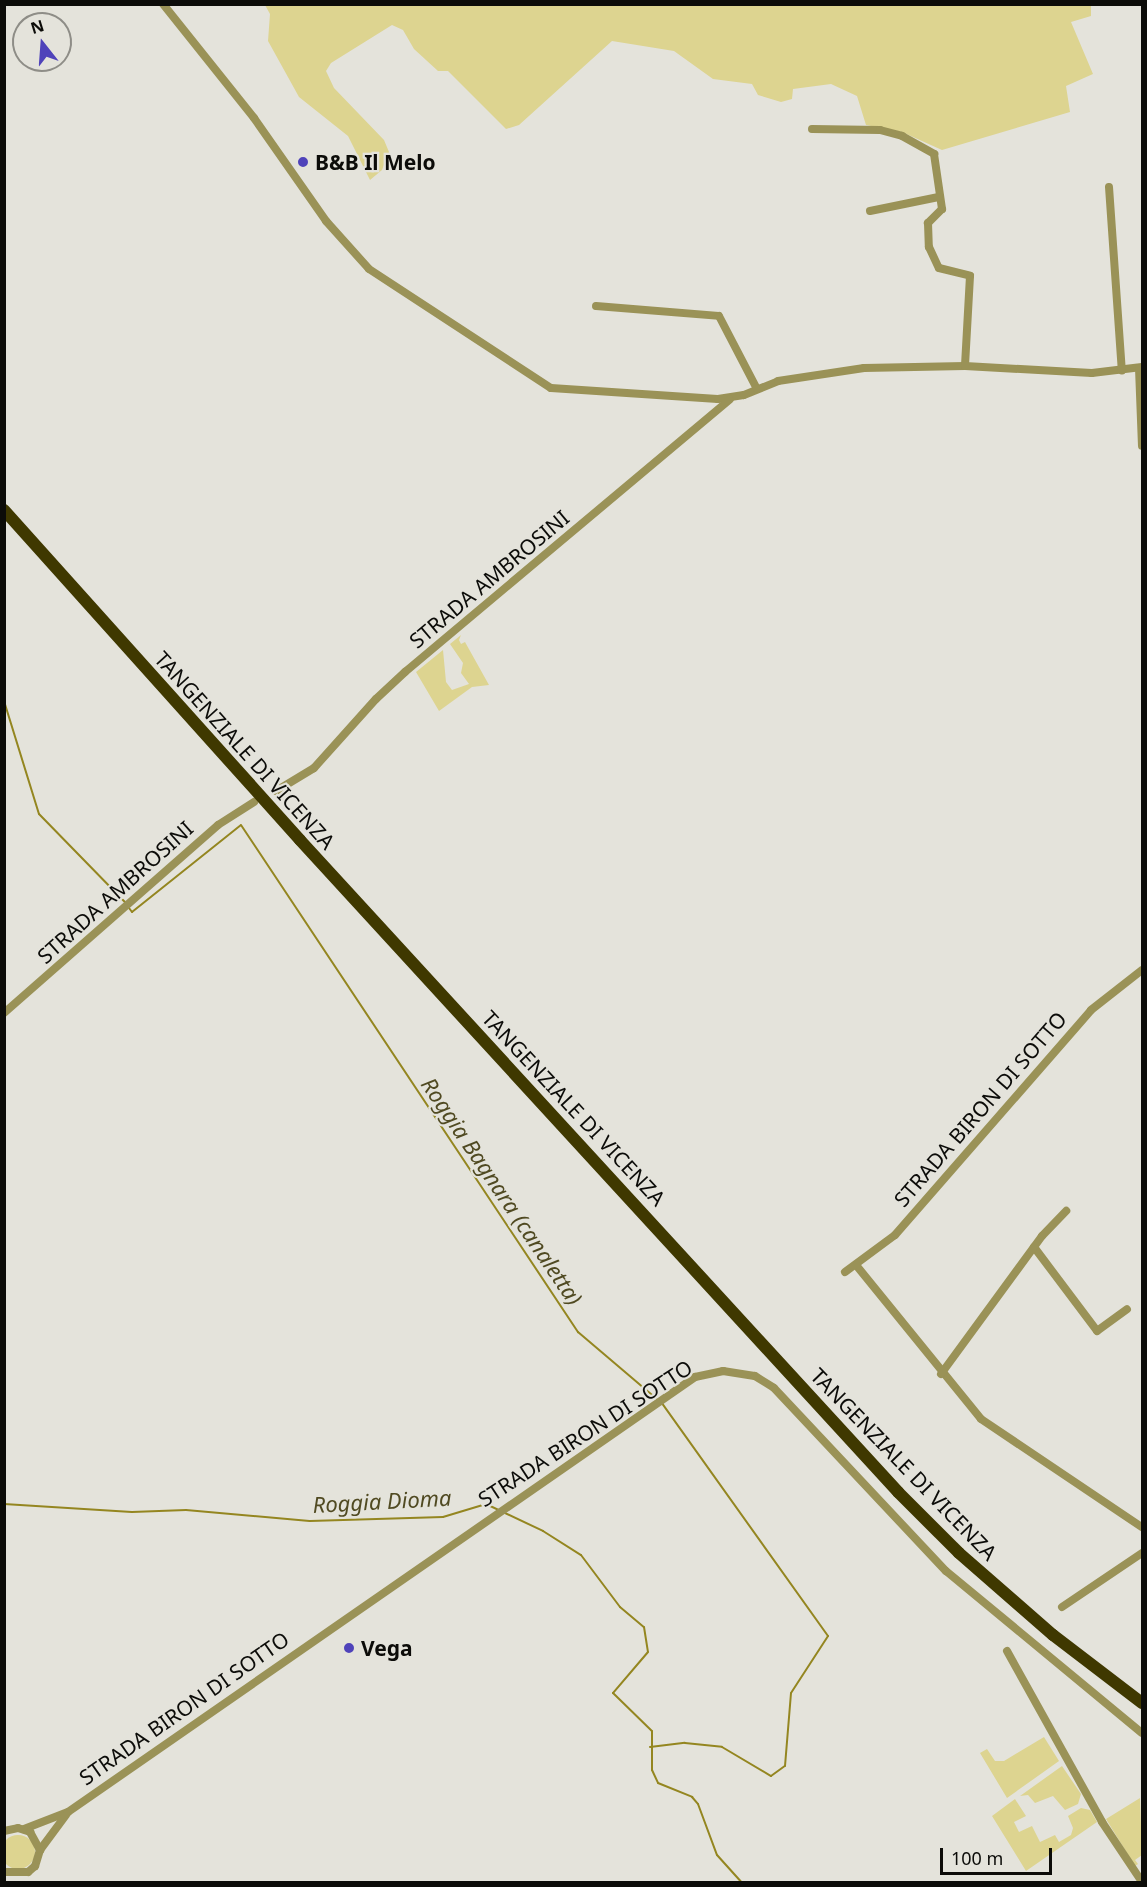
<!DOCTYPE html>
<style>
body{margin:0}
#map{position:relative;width:1147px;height:1887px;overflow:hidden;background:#e4e3db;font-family:"Noto Sans",sans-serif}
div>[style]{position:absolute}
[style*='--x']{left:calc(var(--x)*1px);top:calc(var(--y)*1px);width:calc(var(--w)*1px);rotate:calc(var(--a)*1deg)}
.green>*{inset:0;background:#ddd490}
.round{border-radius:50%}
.stream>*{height:2px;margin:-1px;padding:0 1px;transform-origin:1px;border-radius:1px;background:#948620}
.minor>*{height:8px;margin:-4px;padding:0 4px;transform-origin:4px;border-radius:4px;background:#9a9257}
.highway>*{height:12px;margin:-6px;padding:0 6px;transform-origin:6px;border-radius:6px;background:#3f3800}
.dots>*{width:16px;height:16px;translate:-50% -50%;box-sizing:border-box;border:3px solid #e4e3db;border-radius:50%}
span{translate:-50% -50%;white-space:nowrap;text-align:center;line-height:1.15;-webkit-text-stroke:4.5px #e4e3db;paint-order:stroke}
.poi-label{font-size:21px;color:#0c0c09;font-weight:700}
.left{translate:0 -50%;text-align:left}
.street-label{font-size:21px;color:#0c0c09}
.water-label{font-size:22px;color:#504a22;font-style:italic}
.frame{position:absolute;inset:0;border:6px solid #0c0c09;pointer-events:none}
.north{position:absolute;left:12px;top:12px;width:60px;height:60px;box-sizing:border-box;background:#e4e3db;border:2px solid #8e8d87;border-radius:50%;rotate:343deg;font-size:16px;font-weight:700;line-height:24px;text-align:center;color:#0c0c09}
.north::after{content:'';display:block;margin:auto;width:21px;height:27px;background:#4f43ba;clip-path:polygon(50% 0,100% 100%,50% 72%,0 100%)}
.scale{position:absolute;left:940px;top:1848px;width:112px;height:27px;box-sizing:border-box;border:3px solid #0c0c09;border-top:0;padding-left:8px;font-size:18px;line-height:21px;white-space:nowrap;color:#0c0c09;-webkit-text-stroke:4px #e4e3db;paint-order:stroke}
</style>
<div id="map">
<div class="green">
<div style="clip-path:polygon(265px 5px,1091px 5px,1091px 16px,1071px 22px,1093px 74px,1066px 86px,1070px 112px,942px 150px,902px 132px,866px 125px,857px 96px,831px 84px,793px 89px,792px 99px,781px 102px,758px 95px,752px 84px,713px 79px,674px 51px,612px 41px,519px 125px,506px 129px,448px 71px,438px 71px,414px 49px,403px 30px,392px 25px,331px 63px,326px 71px,334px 88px,384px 140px,389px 152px,382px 170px,370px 180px,348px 136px,299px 97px,268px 41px,270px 14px)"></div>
<div style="clip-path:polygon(461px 635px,459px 640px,461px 644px,465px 642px,489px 685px,472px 687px,439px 711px,416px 672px,443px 650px,446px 682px,452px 690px,469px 684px,461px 673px,463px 663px,450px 644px)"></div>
<div style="clip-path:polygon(1044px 1737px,1059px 1761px,1007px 1798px,980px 1753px,987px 1749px,995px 1761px,1004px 1761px)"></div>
<div style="clip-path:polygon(1062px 1766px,1081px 1794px,1078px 1804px,1065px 1810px,1053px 1796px,1035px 1803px,1028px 1795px,1020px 1796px)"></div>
<div style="clip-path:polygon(1140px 1798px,1142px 1855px,1135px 1860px,1138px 1864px,1135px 1866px,1106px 1819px)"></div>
<div style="clip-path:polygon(1015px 1799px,1026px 1816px,1014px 1822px,1019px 1832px,1032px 1826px,1040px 1842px,1055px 1835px,1059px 1842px,1071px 1835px,1073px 1828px,1068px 1816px,1081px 1808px,1090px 1810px,1097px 1822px,1026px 1871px,992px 1816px)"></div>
<div class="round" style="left:1px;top:1835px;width:34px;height:34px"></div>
</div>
<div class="stream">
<div style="--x:4;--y:701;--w:118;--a:72.8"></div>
<div style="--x:39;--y:814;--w:124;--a:45.7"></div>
<div style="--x:129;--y:908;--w:5;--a:53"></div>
<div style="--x:132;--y:912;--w:139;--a:-38.6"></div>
<div style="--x:241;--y:825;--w:609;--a:56.39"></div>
<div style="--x:578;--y:1332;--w:105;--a:40.4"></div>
<div style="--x:4;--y:1504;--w:128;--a:3.6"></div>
<div style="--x:132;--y:1512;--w:54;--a:-2.1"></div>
<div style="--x:186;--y:1510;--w:124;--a:5.1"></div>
<div style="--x:310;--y:1521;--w:133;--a:-1.7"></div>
<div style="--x:443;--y:1517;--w:45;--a:-16.8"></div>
<div style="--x:486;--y:1504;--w:63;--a:25.3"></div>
<div style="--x:543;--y:1531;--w:45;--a:32.3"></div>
<div style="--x:581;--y:1555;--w:65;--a:53.1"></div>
<div style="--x:620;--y:1607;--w:31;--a:40"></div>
<div style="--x:644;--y:1627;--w:25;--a:81"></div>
<div style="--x:648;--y:1652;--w:54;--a:130.5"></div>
<div style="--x:613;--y:1693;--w:54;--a:44.3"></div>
<div style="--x:652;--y:1731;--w:39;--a:90"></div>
<div style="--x:652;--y:1770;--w:14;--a:65"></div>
<div style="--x:658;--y:1783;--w:37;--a:22"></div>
<div style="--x:692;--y:1797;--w:9;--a:49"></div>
<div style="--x:698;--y:1804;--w:54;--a:69.6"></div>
<div style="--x:717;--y:1855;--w:36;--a:48"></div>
<div style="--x:650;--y:1747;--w:35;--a:-7"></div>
<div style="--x:685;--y:1743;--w:37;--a:6"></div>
<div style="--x:722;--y:1747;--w:57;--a:30.6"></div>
<div style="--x:771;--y:1776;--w:17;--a:-36"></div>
<div style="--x:785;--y:1766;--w:73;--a:-85.3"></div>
<div style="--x:791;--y:1693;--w:68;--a:-57"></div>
<div style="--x:828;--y:1636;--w:286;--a:-125.5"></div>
</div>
<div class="minor">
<div style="--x:163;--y:4;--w:146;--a:51.4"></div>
<div style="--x:254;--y:118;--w:126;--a:55"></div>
<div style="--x:326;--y:221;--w:64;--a:48.1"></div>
<div style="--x:369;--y:269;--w:217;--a:33.2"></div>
<div style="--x:551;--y:388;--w:167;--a:3.8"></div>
<div style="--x:718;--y:399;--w:26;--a:-9"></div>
<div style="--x:744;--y:395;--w:37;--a:-22"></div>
<div style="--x:778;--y:381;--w:87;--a:-8.6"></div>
<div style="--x:864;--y:368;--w:101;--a:-1.1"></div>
<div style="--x:965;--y:366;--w:127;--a:3.2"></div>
<div style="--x:1092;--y:373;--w:50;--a:-6.8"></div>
<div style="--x:812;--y:129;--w:68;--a:0.8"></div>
<div style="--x:880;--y:130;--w:23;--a:15"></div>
<div style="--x:902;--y:136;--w:37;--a:29"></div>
<div style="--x:934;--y:154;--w:56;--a:81.7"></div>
<div style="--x:942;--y:209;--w:20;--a:135"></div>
<div style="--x:928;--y:223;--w:24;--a:88"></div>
<div style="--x:929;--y:247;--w:23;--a:65"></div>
<div style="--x:939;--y:268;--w:32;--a:14"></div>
<div style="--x:970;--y:276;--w:90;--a:93.2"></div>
<div style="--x:1109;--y:187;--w:184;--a:86"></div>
<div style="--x:870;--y:211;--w:70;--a:-11.5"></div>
<div style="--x:596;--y:306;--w:123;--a:4.6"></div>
<div style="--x:719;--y:316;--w:82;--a:62.5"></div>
<div style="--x:1139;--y:368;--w:78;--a:87.8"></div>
<div style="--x:276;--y:791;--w:44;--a:-31.2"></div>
<div style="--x:314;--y:768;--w:93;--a:-48.1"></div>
<div style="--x:376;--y:699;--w:40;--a:-43"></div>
<div style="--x:405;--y:672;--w:424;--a:-40"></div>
<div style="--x:4;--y:1013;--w:285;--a:-41.3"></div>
<div style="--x:218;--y:825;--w:43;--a:-32.6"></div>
<div style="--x:1034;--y:1247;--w:105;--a:53.1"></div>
<div style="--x:1097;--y:1331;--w:37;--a:-36"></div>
<div style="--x:856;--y:1265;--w:198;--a:50.9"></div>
<div style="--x:981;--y:1419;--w:194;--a:33.9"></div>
<div style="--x:845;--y:1272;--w:62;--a:-36.5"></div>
<div style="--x:895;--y:1235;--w:298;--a:-48.9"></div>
<div style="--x:1091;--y:1010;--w:65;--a:-38.1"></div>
<div style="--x:941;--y:1374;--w:171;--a:-53.8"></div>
<div style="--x:1042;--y:1236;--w:35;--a:-46"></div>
<div style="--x:1062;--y:1607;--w:97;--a:-34"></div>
<div style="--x:1007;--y:1651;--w:196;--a:60.9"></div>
<div style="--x:1102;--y:1822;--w:72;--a:56.3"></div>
<div style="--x:24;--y:1829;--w:47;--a:-21.1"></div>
<div style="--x:68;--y:1812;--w:763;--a:-34.75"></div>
<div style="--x:695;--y:1377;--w:29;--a:-12"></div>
<div style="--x:723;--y:1371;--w:32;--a:9"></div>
<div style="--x:755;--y:1376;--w:22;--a:32"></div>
<div style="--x:774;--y:1388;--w:251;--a:46.8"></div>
<div style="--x:946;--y:1571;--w:254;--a:39.6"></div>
<div style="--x:4;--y:1831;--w:14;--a:-12"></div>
<div style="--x:18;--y:1828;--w:13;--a:18"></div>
<div style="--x:30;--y:1832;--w:21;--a:61"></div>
<div style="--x:40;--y:1850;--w:17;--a:107"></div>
<div style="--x:35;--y:1866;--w:9;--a:139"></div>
<div style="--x:28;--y:1872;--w:24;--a:180"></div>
<div style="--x:40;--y:1850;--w:44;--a:-53.4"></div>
</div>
<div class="highway">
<div style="--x:4;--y:510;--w:443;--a:48.1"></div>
<div style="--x:300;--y:840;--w:885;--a:47.47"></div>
<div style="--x:898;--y:1492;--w:86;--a:45"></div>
<div style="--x:959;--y:1553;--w:125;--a:41.1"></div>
<div style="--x:1053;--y:1635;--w:112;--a:37.4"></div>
</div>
<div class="dots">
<div style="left:303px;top:162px;background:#4f43ba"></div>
<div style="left:349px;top:1648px;background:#4f43ba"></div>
</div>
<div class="poi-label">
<span class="left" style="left:315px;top:162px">B&amp;B Il Melo</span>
<span class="left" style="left:361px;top:1648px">Vega</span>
</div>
<div class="street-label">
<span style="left:489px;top:579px;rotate:-40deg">STRADA AMBROSINI</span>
<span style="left:245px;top:750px;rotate:48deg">TANGENZIALE DI VICENZA</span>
<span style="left:115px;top:892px;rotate:-42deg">STRADA AMBROSINI</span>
<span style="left:574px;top:1108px;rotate:47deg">TANGENZIALE DI VICENZA</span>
<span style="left:980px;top:1109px;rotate:-49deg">STRADA BIRON DI SOTTO</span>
<span style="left:585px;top:1433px;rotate:-33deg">STRADA BIRON DI SOTTO</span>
<span style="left:904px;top:1464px;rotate:46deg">TANGENZIALE DI VICENZA</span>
<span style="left:184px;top:1708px;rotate:-35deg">STRADA BIRON DI SOTTO</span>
</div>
<div class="water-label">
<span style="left:502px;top:1191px;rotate:56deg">Roggia Bagnara (canaletta)</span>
<span style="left:382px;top:1501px;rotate:-3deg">Roggia Dioma</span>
</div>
<div class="frame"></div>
<div class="north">N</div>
<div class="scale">100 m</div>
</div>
